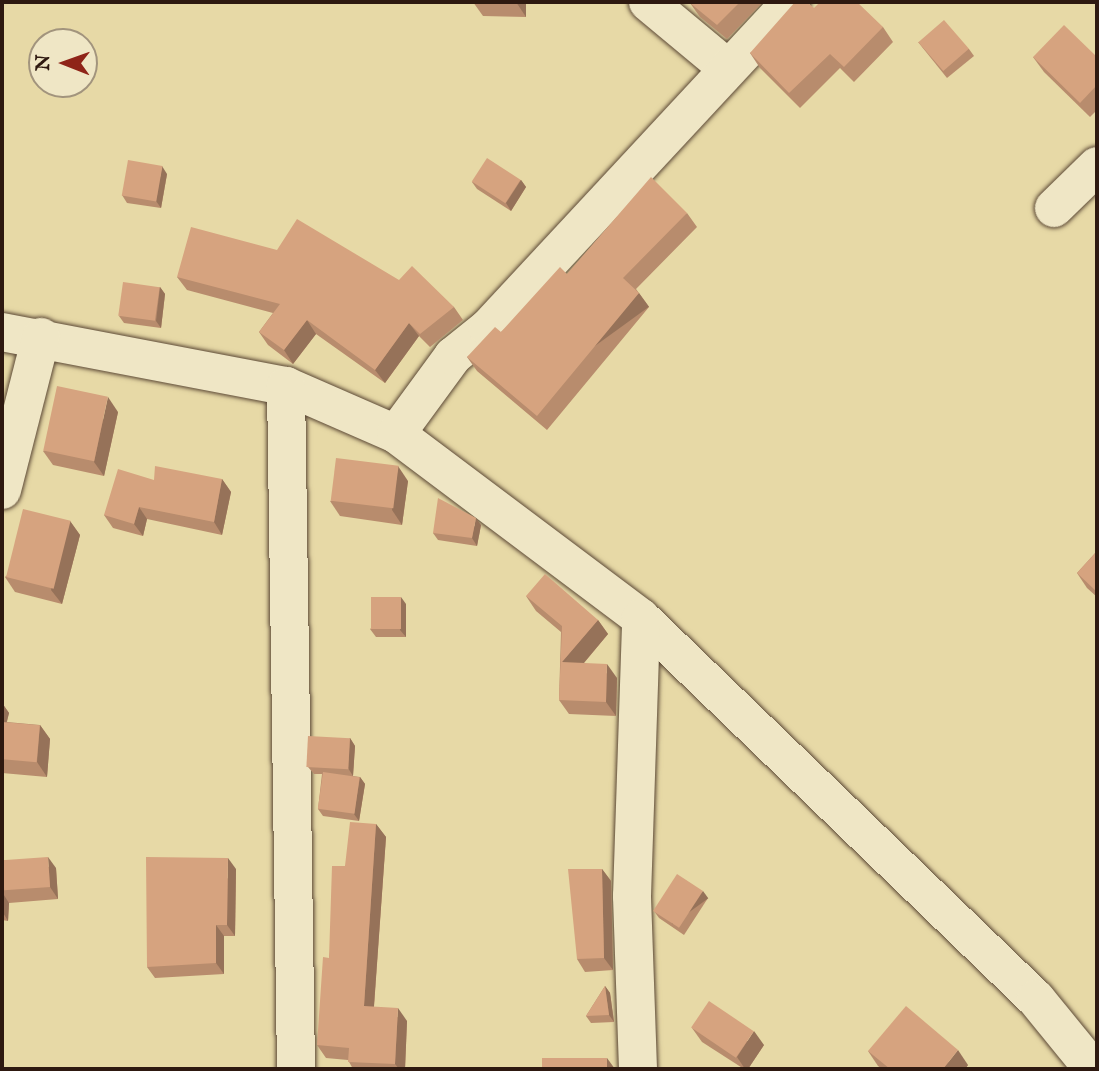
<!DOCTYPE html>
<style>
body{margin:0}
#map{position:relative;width:1099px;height:1071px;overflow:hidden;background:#e7d9a6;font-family:"IM FELL English",serif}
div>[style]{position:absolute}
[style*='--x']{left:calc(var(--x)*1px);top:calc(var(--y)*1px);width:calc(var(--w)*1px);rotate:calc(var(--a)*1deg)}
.roads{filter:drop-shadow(0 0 2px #5c4936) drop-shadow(0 0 2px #5c4936)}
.minor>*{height:38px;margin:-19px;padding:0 19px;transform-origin:19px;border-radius:19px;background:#efe6c5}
.wall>*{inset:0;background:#b88c6d}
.shaded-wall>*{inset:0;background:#967259;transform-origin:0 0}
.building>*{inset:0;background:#d6a37f;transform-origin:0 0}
span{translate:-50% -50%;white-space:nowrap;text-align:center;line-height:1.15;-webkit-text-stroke:7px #efe6c5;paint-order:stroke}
.frame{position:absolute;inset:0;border:4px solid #2e1910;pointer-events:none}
.north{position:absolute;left:28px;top:28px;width:70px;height:70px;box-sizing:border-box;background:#efe6c5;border:2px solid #a2947d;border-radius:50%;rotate:271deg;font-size:19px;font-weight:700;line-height:28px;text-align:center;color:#2e1910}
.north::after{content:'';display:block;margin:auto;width:24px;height:32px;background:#8f2418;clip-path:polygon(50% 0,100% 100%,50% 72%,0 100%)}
</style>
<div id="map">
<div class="roads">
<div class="minor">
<div style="--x:648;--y:2;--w:102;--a:39.8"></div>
<div style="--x:1054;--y:208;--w:60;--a:-44.3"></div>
<div style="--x:2;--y:332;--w:289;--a:10.8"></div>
<div style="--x:286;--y:386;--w:120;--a:23.6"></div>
<div style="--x:396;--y:434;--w:306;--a:36.9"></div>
<div style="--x:641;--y:618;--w:549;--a:43.97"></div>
<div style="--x:1036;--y:999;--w:90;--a:50.8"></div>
<div style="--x:286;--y:386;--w:683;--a:89.16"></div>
<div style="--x:396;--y:434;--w:97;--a:-53.8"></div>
<div style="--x:453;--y:356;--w:45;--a:-38.7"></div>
<div style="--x:488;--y:328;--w:445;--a:-47.1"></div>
<div style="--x:2;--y:490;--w:158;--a:-75.7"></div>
<div style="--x:638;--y:1069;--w:173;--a:-92"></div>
<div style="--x:632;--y:896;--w:278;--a:-88.1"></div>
</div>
</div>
<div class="wall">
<div style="clip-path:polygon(473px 2px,526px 2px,526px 17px,483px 16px)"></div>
<div style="clip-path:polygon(691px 2px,763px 2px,727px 39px,700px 17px,690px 3px)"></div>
<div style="clip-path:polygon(814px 8px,883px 27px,893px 42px,854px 82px,840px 68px,800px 108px,760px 68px,750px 53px)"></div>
<div style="clip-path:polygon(918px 42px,969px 49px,974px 56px,947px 78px)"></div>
<div style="clip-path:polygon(1033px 57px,1097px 57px,1097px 110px,1090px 117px,1044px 72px)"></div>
<div style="clip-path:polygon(167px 174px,161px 208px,127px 203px,122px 195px)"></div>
<div style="clip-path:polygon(521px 180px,526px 187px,511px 211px,477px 189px,472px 182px)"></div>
<div style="clip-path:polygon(687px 213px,697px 227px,636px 289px,649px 307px,547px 430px,477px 371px,467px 357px,501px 332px,567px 274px)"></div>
<div style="clip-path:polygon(177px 277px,399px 280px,454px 307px,463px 320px,430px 347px,419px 336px,385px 383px,316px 334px,293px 364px,268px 345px,259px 332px,273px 313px,187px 290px)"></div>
<div style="clip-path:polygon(160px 287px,165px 294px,161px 328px,124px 323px,119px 316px)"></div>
<div style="clip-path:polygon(118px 412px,104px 476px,53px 465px,43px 451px)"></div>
<div style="clip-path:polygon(222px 479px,231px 492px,222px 535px,147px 519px,143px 536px,113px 528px,104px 515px,154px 480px)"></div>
<div style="clip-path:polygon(408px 481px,402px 525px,340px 516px,330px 501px)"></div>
<div style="clip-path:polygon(70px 521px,80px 535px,62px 604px,15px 592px,5px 577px)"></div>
<div style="clip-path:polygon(481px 525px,477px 546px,438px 540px,433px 533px)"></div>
<div style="clip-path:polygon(1097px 551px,1097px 597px,1087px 588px,1077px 573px)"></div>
<div style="clip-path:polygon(526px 596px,598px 620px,608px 634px,584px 663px,617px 678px,616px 716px,569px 714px,559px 700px,561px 632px,536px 611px)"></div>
<div style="clip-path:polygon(406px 604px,406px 637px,376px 637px,370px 629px)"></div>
<div style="clip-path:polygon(2px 703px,9px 713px,7px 722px,40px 725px,50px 739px,47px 777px,2px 773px)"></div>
<div style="clip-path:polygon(350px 738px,355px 746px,353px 776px,360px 777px,365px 784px,359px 821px,323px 816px,318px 809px,322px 774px,314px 774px,308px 767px)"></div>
<div style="clip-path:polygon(376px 824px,386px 837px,374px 1007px,407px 1021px,405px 1069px,353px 1069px,348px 1060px,326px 1058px,317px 1045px,329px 958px,345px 866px)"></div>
<div style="clip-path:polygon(2px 860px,56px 868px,58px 899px,9px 903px,8px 921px,2px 920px)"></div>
<div style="clip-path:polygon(236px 869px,235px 936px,224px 936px,224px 974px,155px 978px,147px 967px)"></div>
<div style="clip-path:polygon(602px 869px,611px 881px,613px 970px,585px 972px,577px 959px)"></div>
<div style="clip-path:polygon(708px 898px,684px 935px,659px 918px,654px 911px)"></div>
<div style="clip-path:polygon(605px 986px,610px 993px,614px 1022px,591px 1023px,586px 1016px)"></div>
<div style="clip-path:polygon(692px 1028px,764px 1045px,748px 1069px,744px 1069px,702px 1042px)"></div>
<div style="clip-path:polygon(868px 1051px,968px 1065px,965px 1069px,882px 1069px,878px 1066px)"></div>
</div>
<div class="shaded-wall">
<div style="clip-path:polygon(516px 2px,526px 2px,526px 17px)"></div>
<div style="clip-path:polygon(162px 166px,167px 174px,161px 208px,156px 201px)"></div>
<div style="clip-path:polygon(521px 180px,526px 187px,511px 211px,506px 203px)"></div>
<div style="clip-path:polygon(160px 287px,165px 294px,161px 328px,156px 321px)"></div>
<div style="left:639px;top:293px;width:17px;height:160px;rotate:54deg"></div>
<div style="clip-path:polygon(307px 320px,316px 334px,293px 364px,284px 350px)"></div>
<div style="clip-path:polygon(409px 323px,419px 336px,385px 383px,375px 370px)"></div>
<div style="clip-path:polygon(108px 397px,118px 412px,104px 476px,94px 462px)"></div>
<div style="clip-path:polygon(398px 466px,408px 481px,402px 525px,392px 510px)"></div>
<div style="clip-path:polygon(222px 479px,231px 492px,222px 535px,214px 522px)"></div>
<div style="clip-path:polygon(139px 507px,147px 519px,143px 536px,134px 524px)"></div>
<div style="clip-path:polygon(476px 518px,481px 525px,477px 546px,472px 538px)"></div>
<div style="clip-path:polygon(70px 521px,80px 535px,62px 604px,51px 590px)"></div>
<div style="clip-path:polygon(401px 597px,406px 604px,406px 637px,400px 630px)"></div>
<div style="clip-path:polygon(598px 620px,608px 634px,572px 677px,562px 662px)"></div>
<div style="clip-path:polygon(607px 664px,617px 678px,616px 716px,606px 702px)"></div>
<div style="clip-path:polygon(2px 703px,9px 713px,3px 735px,2px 733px)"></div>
<div style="clip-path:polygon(40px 725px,50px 739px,47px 777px,37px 762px)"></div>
<div style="clip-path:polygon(350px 738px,355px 746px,353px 776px,348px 768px)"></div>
<div style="clip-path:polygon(360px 777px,365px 784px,359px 821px,354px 814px)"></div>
<div style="clip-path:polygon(376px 824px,386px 837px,373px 1019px,364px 1006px)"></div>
<div style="clip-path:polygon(48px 857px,56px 868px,58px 899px,50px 887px)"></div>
<div style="clip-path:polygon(228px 858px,236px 869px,235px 936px,227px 925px)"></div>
<div style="clip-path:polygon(602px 869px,611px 881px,613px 970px,604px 958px)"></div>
<div style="left:703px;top:891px;width:9px;height:44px;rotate:54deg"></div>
<div style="clip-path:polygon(2px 892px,9px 903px,8px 921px,2px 911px)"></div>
<div style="clip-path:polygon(216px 925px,224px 936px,224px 974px,216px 963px)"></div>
<div style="clip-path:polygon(605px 986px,610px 993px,614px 1022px,609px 1015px)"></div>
<div style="clip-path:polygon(398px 1008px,407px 1021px,405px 1069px,399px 1069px,395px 1064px)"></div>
<div style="clip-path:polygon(754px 1031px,764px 1045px,748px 1069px,745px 1069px,737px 1057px)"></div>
<div style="clip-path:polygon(958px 1050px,968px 1065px,965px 1069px,943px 1069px)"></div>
<div style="clip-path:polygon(607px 1058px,615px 1069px,607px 1069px)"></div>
</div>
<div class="building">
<div style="clip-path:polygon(691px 2px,740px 2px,717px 25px,690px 3px)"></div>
<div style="clip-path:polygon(795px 2px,807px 2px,814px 8px,820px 2px,857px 2px,883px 27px,844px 67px,830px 54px,789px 93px,750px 53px)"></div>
<div style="left:944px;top:20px;width:38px;height:34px;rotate:49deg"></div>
<div style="clip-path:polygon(1064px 25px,1097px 57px,1097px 85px,1080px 103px,1033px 57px)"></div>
<div style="left:487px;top:158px;width:40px;height:28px;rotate:33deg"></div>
<div style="left:128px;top:160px;width:35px;height:36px;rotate:10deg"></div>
<div style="clip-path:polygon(651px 177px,687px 213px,623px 278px,639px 293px,537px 416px,467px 357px,495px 327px,501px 332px,560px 267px,567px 274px)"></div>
<div style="clip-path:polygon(297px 219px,399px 280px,412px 266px,454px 307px,420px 334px,409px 323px,375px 370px,307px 320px,284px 350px,259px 332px,280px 304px,177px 277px,191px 227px,277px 250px)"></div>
<div style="left:123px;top:282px;width:37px;height:34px;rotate:8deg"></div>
<div style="left:57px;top:386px;width:52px;height:66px;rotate:12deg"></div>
<div style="left:336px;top:458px;width:63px;height:43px;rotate:7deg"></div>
<div style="clip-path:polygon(155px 466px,222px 479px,214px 522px,139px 507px,134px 524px,104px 515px,118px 469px,154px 480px)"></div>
<div style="clip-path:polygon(438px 498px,476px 518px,472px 538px,433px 533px)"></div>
<div style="left:23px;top:509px;width:49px;height:70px;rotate:14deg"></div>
<div style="clip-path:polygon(1097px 551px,1097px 592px,1077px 573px)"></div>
<div style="clip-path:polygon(545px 574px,598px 620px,562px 662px,607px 664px,606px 702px,559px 700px,562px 626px,526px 596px)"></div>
<div style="left:371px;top:597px;width:30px;height:32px"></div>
<div style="left:2px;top:722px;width:38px;height:37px;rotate:5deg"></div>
<div style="left:308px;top:736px;width:42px;height:31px;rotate:3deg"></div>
<div style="left:323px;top:772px;width:37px;height:37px;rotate:8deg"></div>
<div style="clip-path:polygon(350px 822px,376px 824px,364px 1006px,398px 1008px,395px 1064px,348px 1062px,349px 1048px,317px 1045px,323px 957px,329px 958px,332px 866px,345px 866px)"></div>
<div style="left:48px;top:857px;width:30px;height:46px;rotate:86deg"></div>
<div style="clip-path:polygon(146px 857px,228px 858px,227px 925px,216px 925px,216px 963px,147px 967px)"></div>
<div style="clip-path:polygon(568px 869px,602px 869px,604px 958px,577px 959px)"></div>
<div style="left:677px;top:874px;width:31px;height:44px;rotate:33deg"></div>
<div style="clip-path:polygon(605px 986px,609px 1015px,586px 1016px)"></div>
<div style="left:709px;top:1001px;width:54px;height:32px;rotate:34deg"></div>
<div style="clip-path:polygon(906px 1006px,958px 1050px,943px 1069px,890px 1069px,868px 1051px)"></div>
<div style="left:607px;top:1058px;width:11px;height:65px;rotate:90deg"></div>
</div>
<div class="frame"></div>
<div class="north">N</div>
</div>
